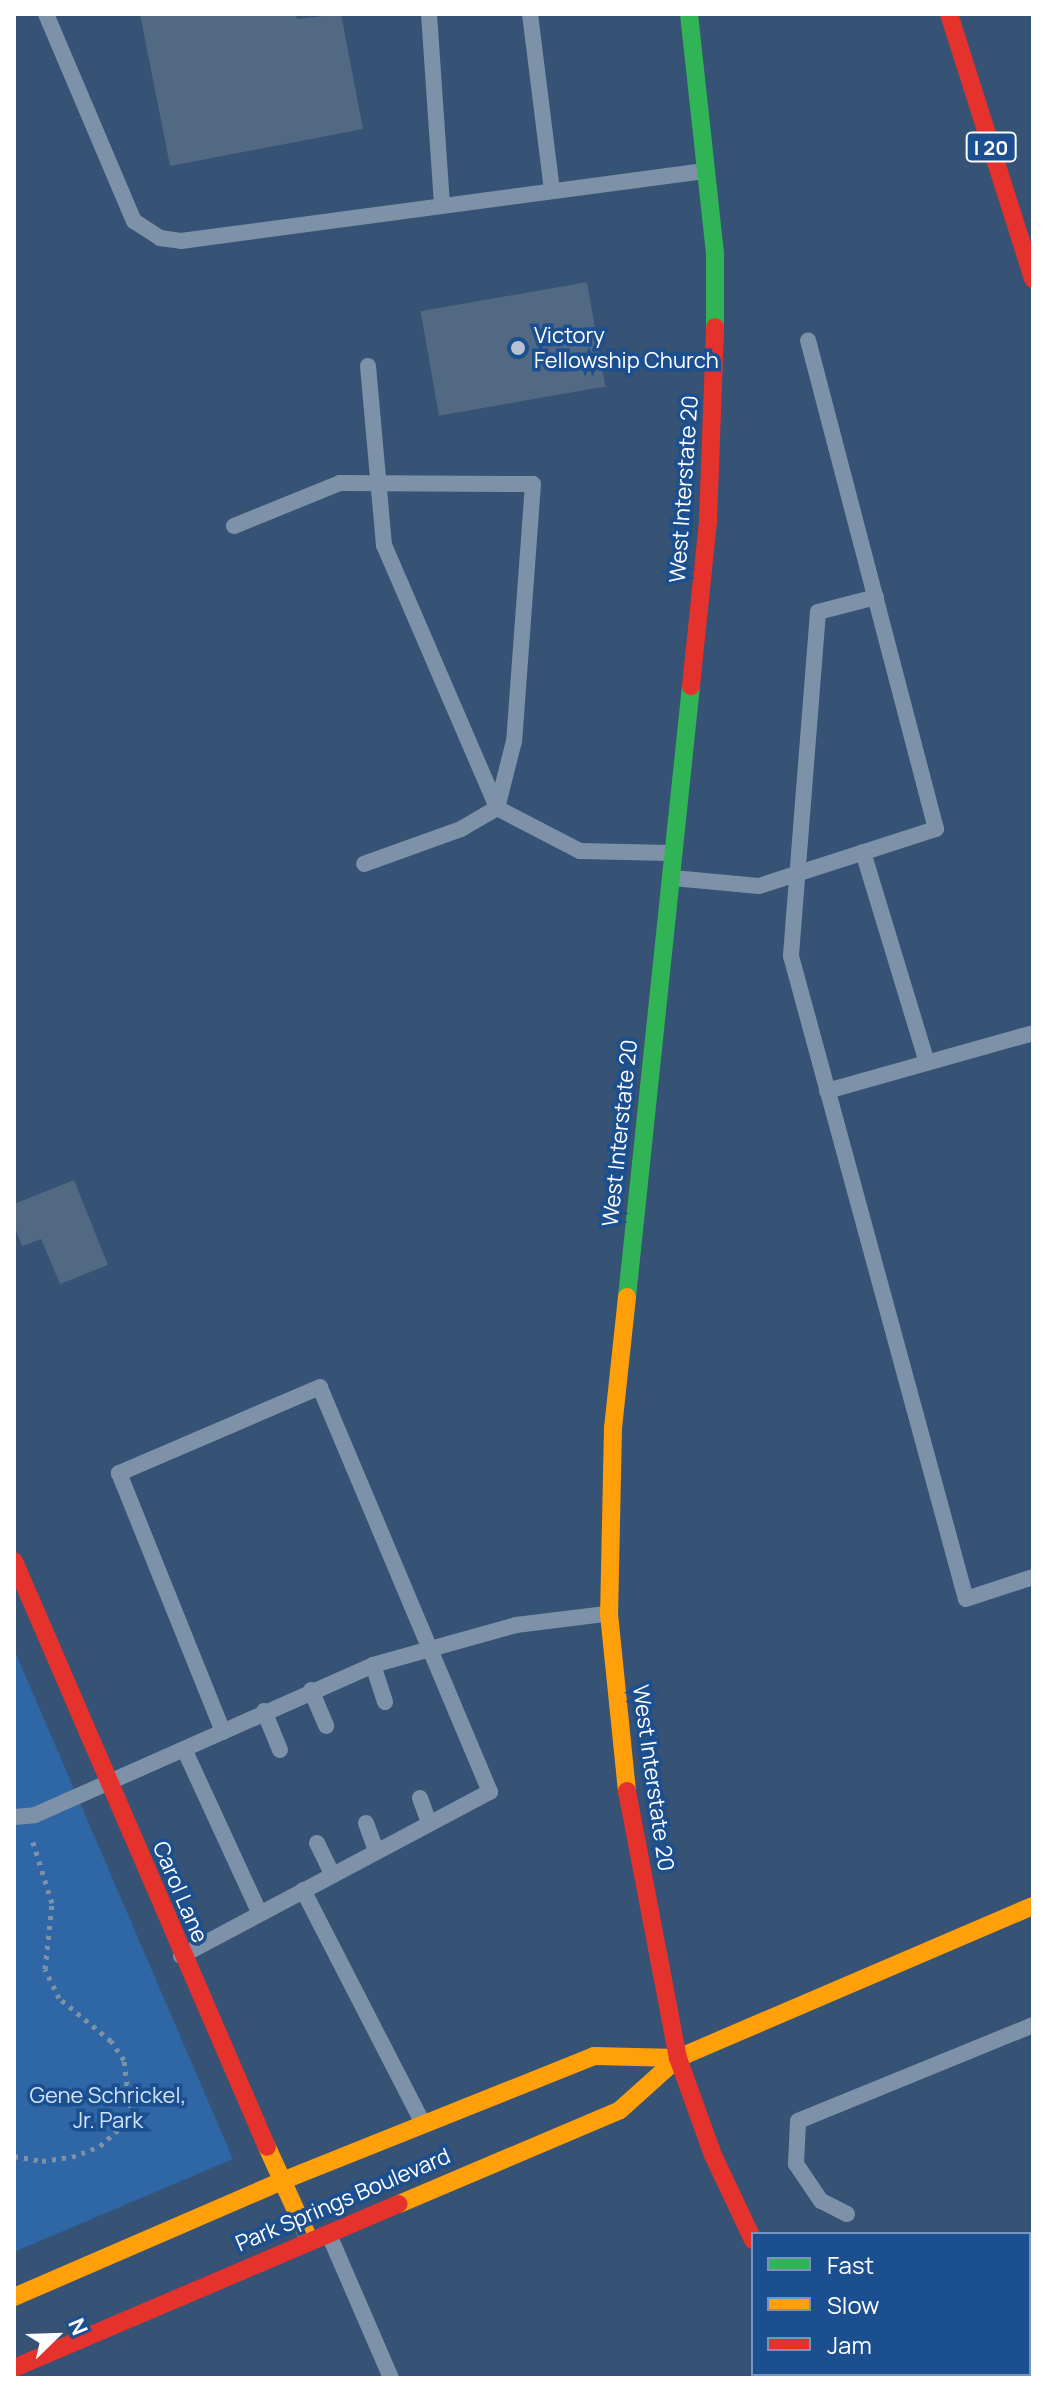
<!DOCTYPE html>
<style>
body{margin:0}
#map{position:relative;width:1047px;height:2392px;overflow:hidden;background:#365274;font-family:Manrope,sans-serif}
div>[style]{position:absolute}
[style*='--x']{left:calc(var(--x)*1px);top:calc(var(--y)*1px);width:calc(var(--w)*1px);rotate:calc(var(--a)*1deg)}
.green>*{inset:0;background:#2f66a5}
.building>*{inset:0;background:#526984;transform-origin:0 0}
.path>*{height:5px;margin-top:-2.5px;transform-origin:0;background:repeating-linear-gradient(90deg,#7d92a8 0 4px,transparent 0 10px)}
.lane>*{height:16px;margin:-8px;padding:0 8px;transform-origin:8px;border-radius:8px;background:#7d92a8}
.fast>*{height:18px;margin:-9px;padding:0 9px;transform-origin:9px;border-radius:9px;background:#30b455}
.slow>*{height:18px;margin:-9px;padding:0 9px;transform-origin:9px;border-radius:9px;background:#ff9f0a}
.jam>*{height:18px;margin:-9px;padding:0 9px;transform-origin:9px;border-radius:9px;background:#e5322d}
.dots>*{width:22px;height:22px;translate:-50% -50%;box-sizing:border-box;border:4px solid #1b4f8f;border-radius:50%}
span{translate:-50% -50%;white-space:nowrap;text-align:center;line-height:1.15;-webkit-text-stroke:7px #1b4f8f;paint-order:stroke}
.shield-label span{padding:2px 6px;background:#1b4f8f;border:2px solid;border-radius:6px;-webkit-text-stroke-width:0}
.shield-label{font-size:20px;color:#fff;font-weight:700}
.poi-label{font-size:22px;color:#fff}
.left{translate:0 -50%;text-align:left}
.street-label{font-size:22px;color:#fff}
.park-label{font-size:22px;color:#cfe3fa}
.frame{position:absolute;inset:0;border:16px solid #fff;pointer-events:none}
.legend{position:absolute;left:751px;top:2232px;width:280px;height:144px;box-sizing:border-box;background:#1b4f8f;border:2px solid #7695bc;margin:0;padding:10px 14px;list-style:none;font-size:24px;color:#fff}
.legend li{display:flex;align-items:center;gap:16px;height:40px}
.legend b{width:40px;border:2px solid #7695bc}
.north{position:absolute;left:16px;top:2296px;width:80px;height:80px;-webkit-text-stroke:6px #1b4f8f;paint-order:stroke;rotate:67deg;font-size:22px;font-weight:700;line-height:32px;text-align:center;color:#fff}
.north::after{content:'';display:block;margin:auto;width:28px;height:36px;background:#fff;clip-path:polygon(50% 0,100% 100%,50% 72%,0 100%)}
</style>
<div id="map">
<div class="green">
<div style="clip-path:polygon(14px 1649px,233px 2159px,14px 2252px)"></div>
</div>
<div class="building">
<div style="clip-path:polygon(140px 14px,296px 14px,297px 19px,341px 14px,363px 129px,170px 166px)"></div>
<div style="left:587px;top:282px;width:106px;height:169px;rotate:80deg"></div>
<div style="clip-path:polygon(74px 1180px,108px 1265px,60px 1284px,41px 1239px,22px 1246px,14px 1225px,14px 1204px)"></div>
</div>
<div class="path">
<div style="--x:14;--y:2156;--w:28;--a:10"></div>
<div style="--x:42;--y:2161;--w:30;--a:-8"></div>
<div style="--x:72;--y:2157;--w:30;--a:-21"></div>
<div style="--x:100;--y:2146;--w:30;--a:-42"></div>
<div style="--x:122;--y:2126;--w:22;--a:-72"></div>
<div style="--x:129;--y:2105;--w:45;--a:-96.3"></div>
<div style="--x:124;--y:2060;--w:23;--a:-124"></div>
<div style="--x:111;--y:2041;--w:67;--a:-140.4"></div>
<div style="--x:59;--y:1998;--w:32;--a:-116"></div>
<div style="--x:45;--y:1969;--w:66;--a:-83.9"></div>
<div style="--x:52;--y:1903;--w:67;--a:-107.4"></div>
</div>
<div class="lane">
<div style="--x:46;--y:14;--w:225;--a:67"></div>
<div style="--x:134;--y:221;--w:31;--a:33"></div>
<div style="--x:160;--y:238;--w:21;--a:8"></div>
<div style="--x:181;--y:241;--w:528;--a:-7.62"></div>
<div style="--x:429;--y:14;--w:192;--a:86.1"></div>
<div style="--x:530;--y:14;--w:178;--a:82.9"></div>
<div style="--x:368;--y:366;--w:180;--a:84.9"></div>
<div style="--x:384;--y:545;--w:286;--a:66.7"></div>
<div style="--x:497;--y:808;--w:93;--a:27.4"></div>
<div style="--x:580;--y:851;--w:90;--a:1.3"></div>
<div style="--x:234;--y:526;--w:114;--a:-22.1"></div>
<div style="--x:340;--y:483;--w:193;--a:0.3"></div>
<div style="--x:533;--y:484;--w:258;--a:94.2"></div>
<div style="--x:514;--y:741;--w:69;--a:104.2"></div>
<div style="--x:497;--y:808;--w:42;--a:149.7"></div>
<div style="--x:461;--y:829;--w:103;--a:160.2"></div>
<div style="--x:876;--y:597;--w:60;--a:165.5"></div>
<div style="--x:818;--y:612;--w:345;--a:94.5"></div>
<div style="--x:791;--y:956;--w:666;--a:74.78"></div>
<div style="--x:966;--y:1599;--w:71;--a:-18.2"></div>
<div style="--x:863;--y:852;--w:220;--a:73.1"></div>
<div style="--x:673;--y:878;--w:86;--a:5.3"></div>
<div style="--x:759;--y:886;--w:186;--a:-17.9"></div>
<div style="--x:936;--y:829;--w:505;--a:-104.67"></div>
<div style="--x:827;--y:1091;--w:214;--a:-15.7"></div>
<div style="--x:373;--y:1665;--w:39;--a:72"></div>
<div style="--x:311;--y:1690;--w:39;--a:67"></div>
<div style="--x:264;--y:1711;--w:42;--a:67.7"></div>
<div style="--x:185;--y:1751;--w:179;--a:65.3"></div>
<div style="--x:420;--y:1798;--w:27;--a:70"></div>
<div style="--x:14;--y:1817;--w:21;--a:-5"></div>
<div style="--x:35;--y:1815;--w:370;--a:-23.9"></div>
<div style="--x:373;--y:1665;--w:148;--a:-15.6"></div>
<div style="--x:516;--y:1625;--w:91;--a:-7"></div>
<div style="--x:366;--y:1823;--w:30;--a:70"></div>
<div style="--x:317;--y:1843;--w:34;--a:64"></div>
<div style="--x:303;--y:1890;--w:262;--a:62.8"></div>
<div style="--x:181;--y:1956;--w:350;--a:-28"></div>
<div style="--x:490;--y:1792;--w:439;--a:-112.8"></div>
<div style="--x:320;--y:1387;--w:219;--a:156.8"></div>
<div style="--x:119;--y:1473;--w:279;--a:68.1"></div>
<div style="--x:847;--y:2214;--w:29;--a:-153"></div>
<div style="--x:821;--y:2201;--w:45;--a:-124"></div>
<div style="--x:796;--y:2164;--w:43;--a:-87.3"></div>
<div style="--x:798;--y:2121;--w:254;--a:-22.2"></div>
<div style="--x:330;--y:2237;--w:154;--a:66.6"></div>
<div style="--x:1028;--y:2374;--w:5;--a:53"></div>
</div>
<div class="fast">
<div style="--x:689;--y:14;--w:242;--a:83.8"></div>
<div style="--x:715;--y:255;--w:72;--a:90"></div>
<div style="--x:627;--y:1297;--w:614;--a:-84.02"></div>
<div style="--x:816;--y:2374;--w:4;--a:63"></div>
</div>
<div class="slow">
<div style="--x:627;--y:1297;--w:131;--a:96.1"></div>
<div style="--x:613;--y:1427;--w:187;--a:91.2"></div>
<div style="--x:609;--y:1614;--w:178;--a:84.2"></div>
<div style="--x:267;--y:2147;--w:101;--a:65.5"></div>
<div style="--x:399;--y:2204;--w:240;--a:-23"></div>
<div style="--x:620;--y:2110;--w:78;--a:-41.9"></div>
<div style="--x:678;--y:2058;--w:386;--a:-23.2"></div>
<div style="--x:14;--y:2297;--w:292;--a:-23.4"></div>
<div style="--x:282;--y:2181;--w:336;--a:-21.8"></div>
<div style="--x:594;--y:2056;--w:84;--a:1.4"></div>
</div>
<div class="jam">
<div style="--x:949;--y:14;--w:278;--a:72.4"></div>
<div style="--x:691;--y:686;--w:166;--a:-84.1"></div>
<div style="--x:708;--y:521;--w:194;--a:-87.9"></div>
<div style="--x:14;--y:1561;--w:638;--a:66.65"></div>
<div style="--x:627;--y:1791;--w:272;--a:79.2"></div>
<div style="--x:678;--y:2058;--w:103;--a:70.2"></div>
<div style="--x:713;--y:2155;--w:94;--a:64.8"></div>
<div style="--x:14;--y:2368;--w:418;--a:-23.1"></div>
</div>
<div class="dots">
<div style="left:518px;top:348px;background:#b9c2ce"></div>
</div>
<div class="shield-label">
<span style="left:991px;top:147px">I 20</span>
</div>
<div class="poi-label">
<span class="left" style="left:534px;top:348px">Victory<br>Fellowship Church</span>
</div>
<div class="street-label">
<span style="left:684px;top:489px;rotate:-86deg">West Interstate 20</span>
<span style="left:620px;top:1133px;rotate:-84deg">West Interstate 20</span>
<span style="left:653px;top:1778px;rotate:82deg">West Interstate 20</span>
<span style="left:180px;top:1892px;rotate:67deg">Carol Lane</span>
<span style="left:343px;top:2200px;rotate:-23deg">Park Springs Boulevard</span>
</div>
<div class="park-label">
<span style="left:108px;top:2108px">Gene Schrickel,<br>Jr. Park</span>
</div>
<div class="frame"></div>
<ul class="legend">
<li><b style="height:10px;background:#30b455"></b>Fast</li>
<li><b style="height:10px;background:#ff9f0a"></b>Slow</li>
<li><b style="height:10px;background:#e5322d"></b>Jam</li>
</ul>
<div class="north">N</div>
</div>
